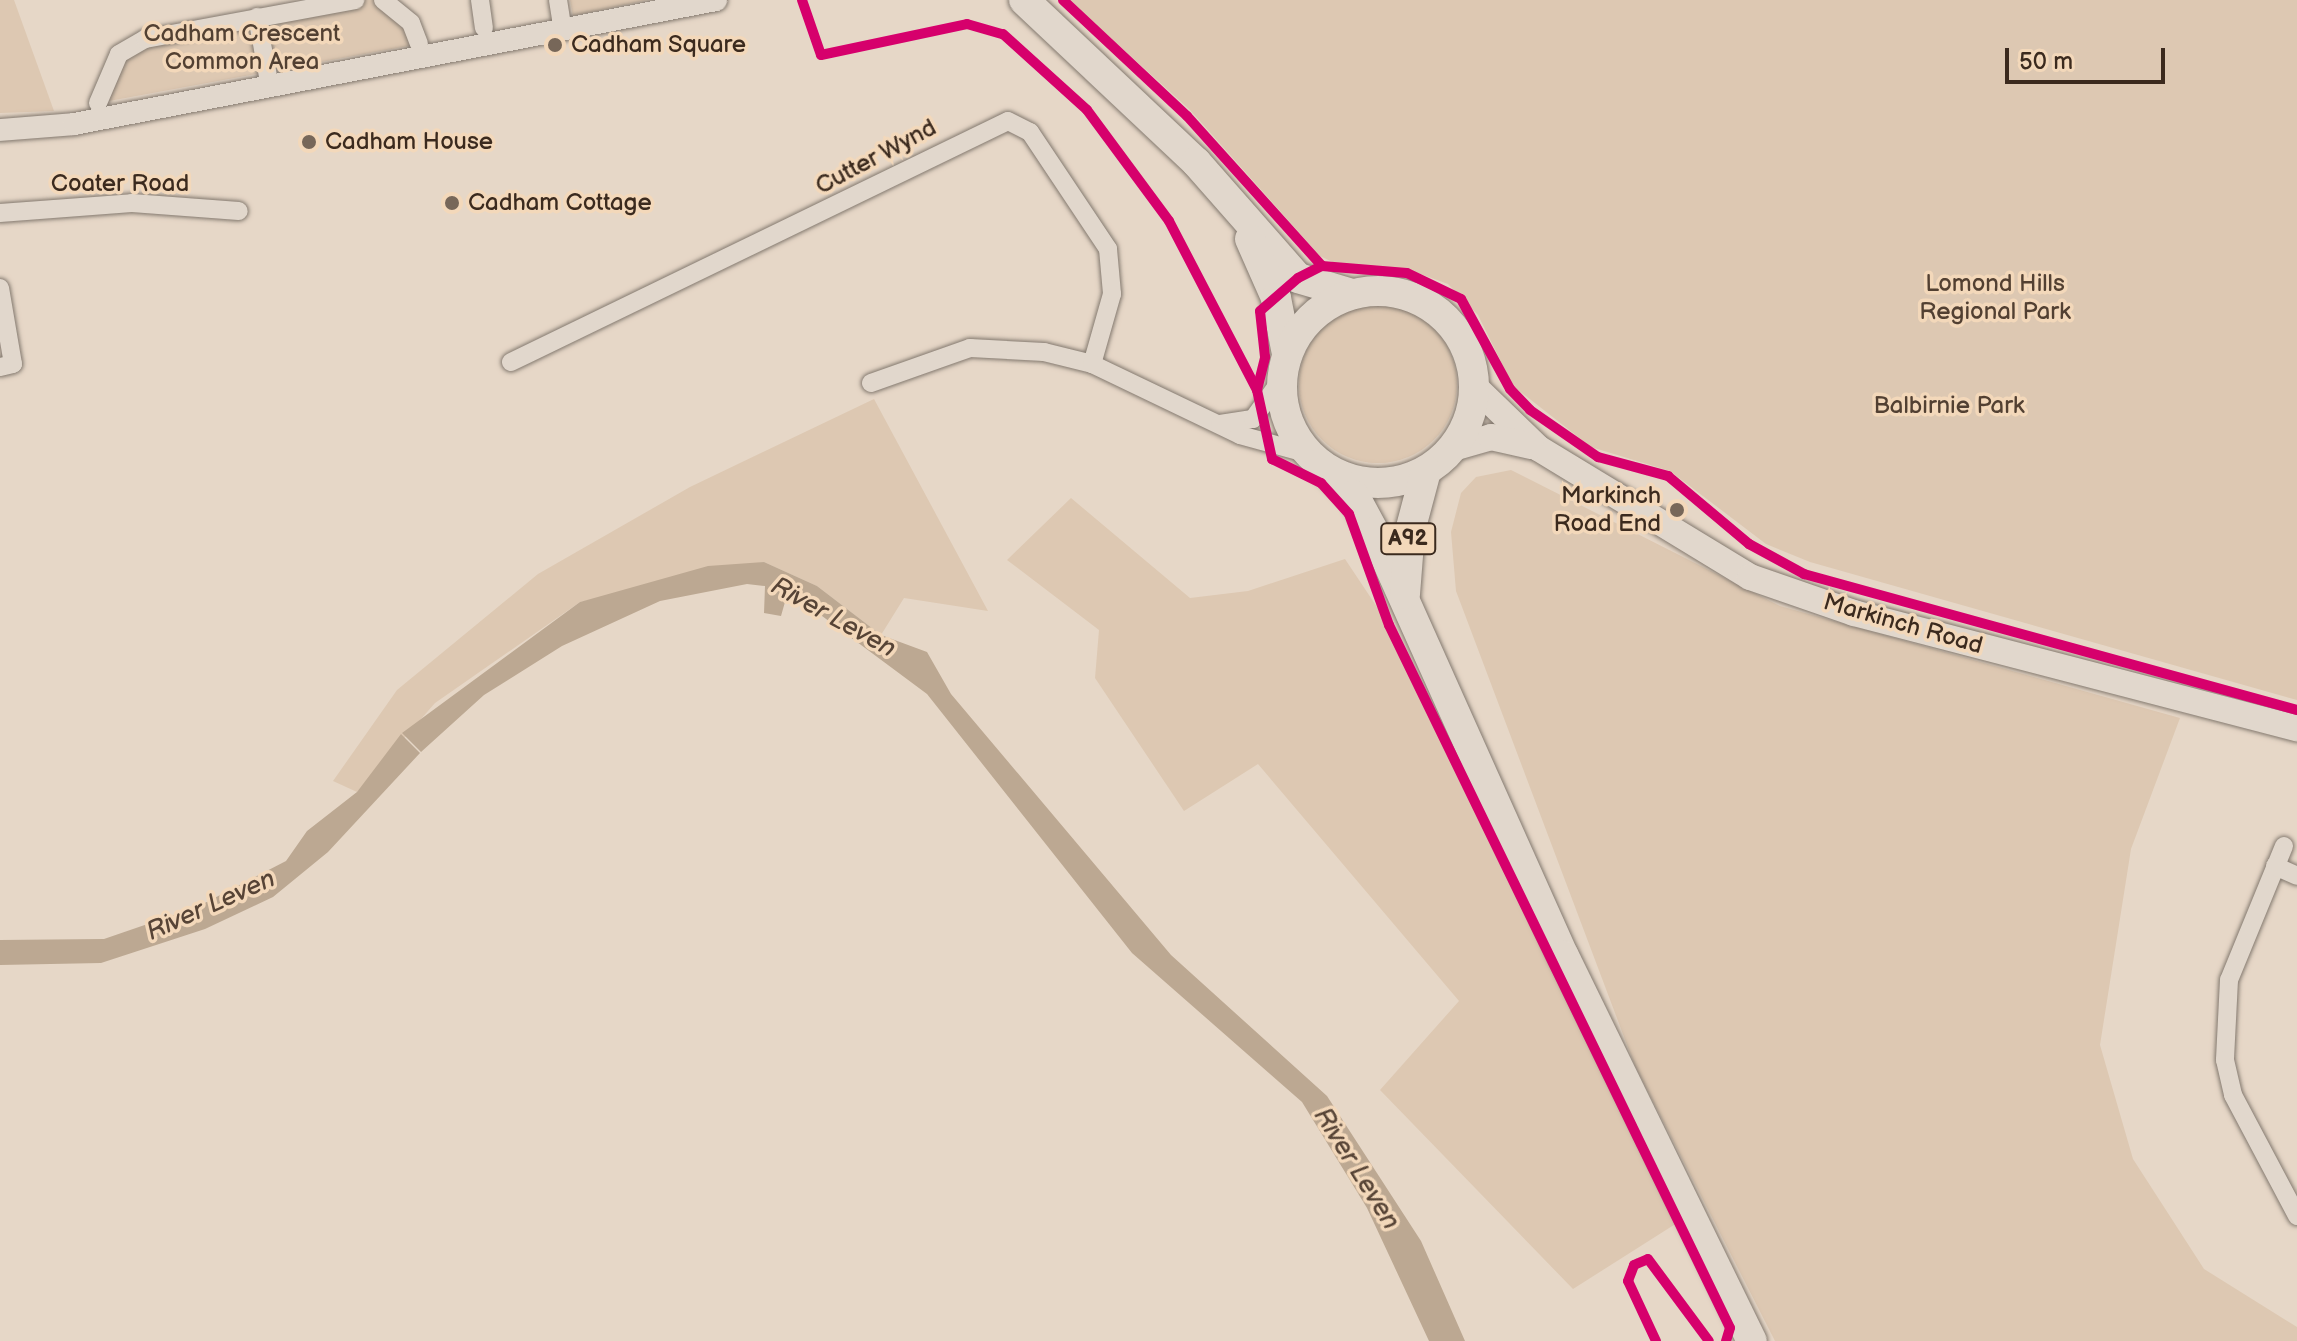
<!DOCTYPE html>
<style>
body{margin:0}
#map{position:relative;width:2297px;height:1341px;overflow:hidden;background:#e6d7c7;font-family:"Balsamiq Sans",sans-serif}
div>[style]{position:absolute}
[style*='--x']{left:calc(var(--x)*1px);top:calc(var(--y)*1px);width:calc(var(--w)*1px);rotate:calc(var(--a)*1deg)}
.green>*{inset:0;background:#ddc8b2}
.round{border-radius:50%}
.water>*{inset:0;background:#bca892}
.roads{filter:drop-shadow(0 0 2px #83796f) drop-shadow(0 0 2px #83796f)}
.minor>*{height:18px;margin:-9px;padding:0 9px;transform-origin:9px;border-radius:9px;background:#e1d7cc}
.tertiary>*{height:22px;margin:-11px;padding:0 11px;transform-origin:11px;border-radius:11px;background:#e1d7cc}
.secondary>*{height:26px;margin:-13px;padding:0 13px;transform-origin:13px;border-radius:13px;background:#e1d7cc}
.trunk>*{height:30px;margin:-15px;padding:0 15px;transform-origin:15px;border-radius:15px;background:#e1d7cc}
.trunk>.ring{margin:-15px;padding:0;box-sizing:content-box;background:none;border:30px solid #e1d7cc;border-radius:50%}
.cycleway>*{height:10px;margin:-5px;padding:0 5px;transform-origin:5px;border-radius:5px;background:#d6006c}
.dots>*{width:22px;height:22px;translate:-50% -50%;box-sizing:border-box;border:4px solid #f3d8ba;border-radius:50%}
span{translate:-50% -50%;white-space:nowrap;text-align:center;line-height:1.15;-webkit-text-stroke:7px #f3d8ba;paint-order:stroke}
.shield-label span{padding:2px 6px;background:#f3d8ba;border:2px solid;border-radius:6px;-webkit-text-stroke-width:0}
.shield-label{font-size:22px;color:#3b2a1e;font-weight:700}
.park-label{font-size:24px;color:#524032}
.poi-label{font-size:24px;color:#3b2a1e}
.left{translate:0 -50%;text-align:left}
.right{translate:-100% -50%;text-align:right}
.street-label{font-size:24px;color:#3b2a1e}
.water-label{font-size:26px;color:#574436;font-style:italic}
.scale{position:absolute;left:2005px;top:48px;width:160px;height:36px;box-sizing:border-box;border:4px solid #3b2a1e;border-top:0;padding-left:10px;font-size:24px;line-height:28px;white-space:nowrap;color:#3b2a1e;-webkit-text-stroke:6px #f3d8ba;paint-order:stroke}
</style>
<div id="map">
<div class="green">
<div style="clip-path:polygon(0 0,14px 0,54px 111px,0 113px)"></div>
<div style="clip-path:polygon(355px 0,383px 0,419px 44px,98px 103px,119px 54px)"></div>
<div style="clip-path:polygon(570px 0,647px 0,573px 16px)"></div>
<div style="clip-path:polygon(1069px 0,2297px 0,2297px 700px,1810px 562px,1766px 544px,1670px 471px,1591px 447px,1513px 386px,1478px 315px,1448px 284px,1407px 269px,1341px 266px,1320px 256px,1190px 110px)"></div>
<div class="round" style="left:1299px;top:305px;width:158px;height:158px"></div>
<div style="clip-path:polygon(874px 399px,988px 611px,904px 598px,881px 635px,817px 586px,764px 562px,580px 602px,435px 703px,357px 792px,333px 781px,397px 690px,538px 574px,690px 487px)"></div>
<div style="clip-path:polygon(1511px 470px,1780px 606px,2180px 718px,2131px 849px,2100px 1045px,2133px 1159px,2204px 1269px,2297px 1327px,2297px 1341px,1775px 1341px,1635px 1066px,1456px 591px,1451px 532px,1461px 493px,1476px 477px)"></div>
<div style="clip-path:polygon(1071px 498px,1190px 598px,1248px 591px,1345px 559px,1389px 625px,1677px 1223px,1573px 1289px,1380px 1090px,1459px 1001px,1258px 764px,1184px 811px,1095px 678px,1099px 630px,1007px 560px)"></div>
</div>
<div class="water">
<div style="clip-path:polygon(764px 562px,817px 586px,881px 635px,927px 652px,951px 694px,1171px 955px,1327px 1096px,1421px 1241px,1465px 1341px,1429px 1341px,1367px 1208px,1302px 1102px,1132px 953px,927px 694px,818px 613px,787px 595px,781px 616px,764px 613px,765px 586px,747px 584px,660px 601px,562px 646px,484px 695px,421px 752px,402px 733px,580px 602px,708px 566px)"></div>
<div style="clip-path:polygon(401px 734px,420px 753px,328px 852px,273px 897px,205px 929px,101px 963px,0 965px,0 940px,104px 939px,197px 907px,286px 861px,307px 831px,357px 792px)"></div>
</div>
<div class="roads">
<div class="minor">
<div style="--x:383;--y:0;--w:36;--a:39"></div>
<div style="--x:411;--y:23;--w:22;--a:69"></div>
<div style="--x:480;--y:0;--w:28;--a:82"></div>
<div style="--x:558;--y:0;--w:31;--a:81"></div>
<div style="--x:257;--y:17;--w:71;--a:79.5"></div>
<div style="--x:98;--y:103;--w:53;--a:-66.8"></div>
<div style="--x:119;--y:54;--w:30;--a:-30"></div>
<div style="--x:145;--y:39;--w:214;--a:-10.5"></div>
<div style="--x:0;--y:213;--w:132;--a:-4.3"></div>
<div style="--x:132;--y:203;--w:107;--a:4.3"></div>
<div style="--x:0;--y:288;--w:77;--a:80.3"></div>
<div style="--x:13;--y:364;--w:13;--a:167"></div>
<div style="--x:511;--y:362;--w:552;--a:-25.87"></div>
<div style="--x:1008;--y:121;--w:25;--a:27"></div>
<div style="--x:1030;--y:132;--w:141;--a:56.3"></div>
<div style="--x:1108;--y:249;--w:45;--a:84.9"></div>
<div style="--x:1112;--y:294;--w:73;--a:105.9"></div>
<div style="--x:871;--y:383;--w:105;--a:-19.5"></div>
<div style="--x:970;--y:348;--w:74;--a:3.1"></div>
<div style="--x:1044;--y:352;--w:49;--a:14"></div>
<div style="--x:1092;--y:364;--w:164;--a:25.6"></div>
<div style="--x:1240;--y:435;--w:72;--a:15.4"></div>
<div style="--x:1220;--y:424;--w:33;--a:-9"></div>
<div style="--x:1253;--y:419;--w:48;--a:-54.3"></div>
<div style="--x:2284;--y:846;--w:145;--a:112.3"></div>
<div style="--x:2229;--y:980;--w:80;--a:92.9"></div>
<div style="--x:2225;--y:1060;--w:36;--a:77"></div>
<div style="--x:2233;--y:1095;--w:137;--a:62.1"></div>
<div style="--x:2275;--y:866;--w:24;--a:24"></div>
</div>
<div class="tertiary">
<div style="--x:0;--y:130;--w:74;--a:-4.6"></div>
<div style="--x:74;--y:124;--w:654;--a:-10.93"></div>
</div>
<div class="secondary">
<div style="--x:1474;--y:386;--w:89;--a:44.1"></div>
<div style="--x:1538;--y:448;--w:248;--a:31.3"></div>
<div style="--x:1750;--y:577;--w:110;--a:19.1"></div>
<div style="--x:1854;--y:613;--w:458;--a:14.6"></div>
<div style="--x:1453;--y:448;--w:40;--a:-16"></div>
<div style="--x:1491;--y:437;--w:41;--a:12.7"></div>
</div>
<div class="trunk">
<div style="--x:1024;--y:0;--w:236;--a:43.3"></div>
<div style="--x:1196;--y:162;--w:154;--a:48.7"></div>
<div style="--x:1298;--y:278;--w:56;--a:16.5"></div>
<div style="--x:1250;--y:239;--w:64;--a:66.2"></div>
<div style="--x:1276;--y:298;--w:57;--a:78.9"></div>
<div class="ring" style="left:1282px;top:291px;width:162px;height:162px"></div>
<div style="--x:1320;--y:464;--w:46;--a:42.4"></div>
<div style="--x:1354;--y:495;--w:42;--a:61.6"></div>
<div style="--x:1374;--y:532;--w:465;--a:65.9"></div>
<div style="--x:1564;--y:956;--w:428;--a:64"></div>
<div style="--x:1405;--y:594;--w:63;--a:-85.5"></div>
<div style="--x:1410;--y:531;--w:62;--a:-75.1"></div>
</div>
</div>
<div class="cycleway">
<div style="--x:802;--y:0;--w:58;--a:70.9"></div>
<div style="--x:821;--y:55;--w:149;--a:-12"></div>
<div style="--x:967;--y:24;--w:37;--a:16"></div>
<div style="--x:1003;--y:34;--w:113;--a:42.1"></div>
<div style="--x:1087;--y:110;--w:138;--a:53.5"></div>
<div style="--x:1169;--y:221;--w:191;--a:62.5"></div>
<div style="--x:1257;--y:390;--w:71;--a:77.7"></div>
<div style="--x:1272;--y:459;--w:55;--a:26.1"></div>
<div style="--x:1321;--y:483;--w:42;--a:47.9"></div>
<div style="--x:1349;--y:514;--w:118;--a:70.2"></div>
<div style="--x:1389;--y:625;--w:781;--a:64.12"></div>
<div style="--x:1730;--y:1328;--w:14;--a:107"></div>
<div style="--x:1063;--y:0;--w:170;--a:43.1"></div>
<div style="--x:1187;--y:116;--w:202;--a:48"></div>
<div style="--x:1257;--y:390;--w:34;--a:-76"></div>
<div style="--x:1265;--y:357;--w:46;--a:-96.2"></div>
<div style="--x:1260;--y:311;--w:50;--a:-41"></div>
<div style="--x:1298;--y:278;--w:27;--a:-27"></div>
<div style="--x:1322;--y:266;--w:85;--a:4.7"></div>
<div style="--x:1407;--y:273;--w:60;--a:25.7"></div>
<div style="--x:1461;--y:299;--w:102;--a:61.4"></div>
<div style="--x:1510;--y:389;--w:29;--a:46"></div>
<div style="--x:1530;--y:410;--w:83;--a:34.7"></div>
<div style="--x:1598;--y:457;--w:73;--a:15.2"></div>
<div style="--x:1668;--y:476;--w:106;--a:40"></div>
<div style="--x:1749;--y:544;--w:63;--a:28.6"></div>
<div style="--x:1804;--y:574;--w:511;--a:15.42"></div>
<div style="--x:1656;--y:1341;--w:66;--a:-115"></div>
<div style="--x:1628;--y:1281;--w:17;--a:-69"></div>
<div style="--x:1634;--y:1265;--w:15;--a:-23"></div>
<div style="--x:1648;--y:1259;--w:102;--a:53.4"></div>
</div>
<div class="dots">
<div style="left:555px;top:45px;background:#776759"></div>
<div style="left:309px;top:142px;background:#776759"></div>
<div style="left:452px;top:203px;background:#776759"></div>
<div style="left:1677px;top:510px;background:#776759"></div>
</div>
<div class="shield-label">
<span style="left:1408px;top:539px">A92</span>
</div>
<div class="park-label">
<span style="left:242px;top:48px">Cadham Crescent<br>Common Area</span>
<span style="left:1995px;top:298px">Lomond Hills<br>Regional Park</span>
<span style="left:1949px;top:406px">Balbirnie Park</span>
</div>
<div class="poi-label">
<span class="left" style="left:571px;top:45px">Cadham Square</span>
<span class="left" style="left:325px;top:142px">Cadham House</span>
<span class="left" style="left:468px;top:203px">Cadham Cottage</span>
<span class="right" style="left:1661px;top:510px">Markinch<br>Road End</span>
</div>
<div class="street-label">
<span style="left:876px;top:157px;rotate:-28deg">Cutter Wynd</span>
<span style="left:120px;top:184px">Coater Road</span>
<span style="left:1903px;top:624px;rotate:16deg">Markinch Road</span>
</div>
<div class="water-label">
<span style="left:833px;top:618px;rotate:29deg">River Leven</span>
<span style="left:211px;top:906px;rotate:-24deg">River Leven</span>
<span style="left:1356px;top:1169px;rotate:58deg">River Leven</span>
</div>
<div class="scale">50 m</div>
</div>
